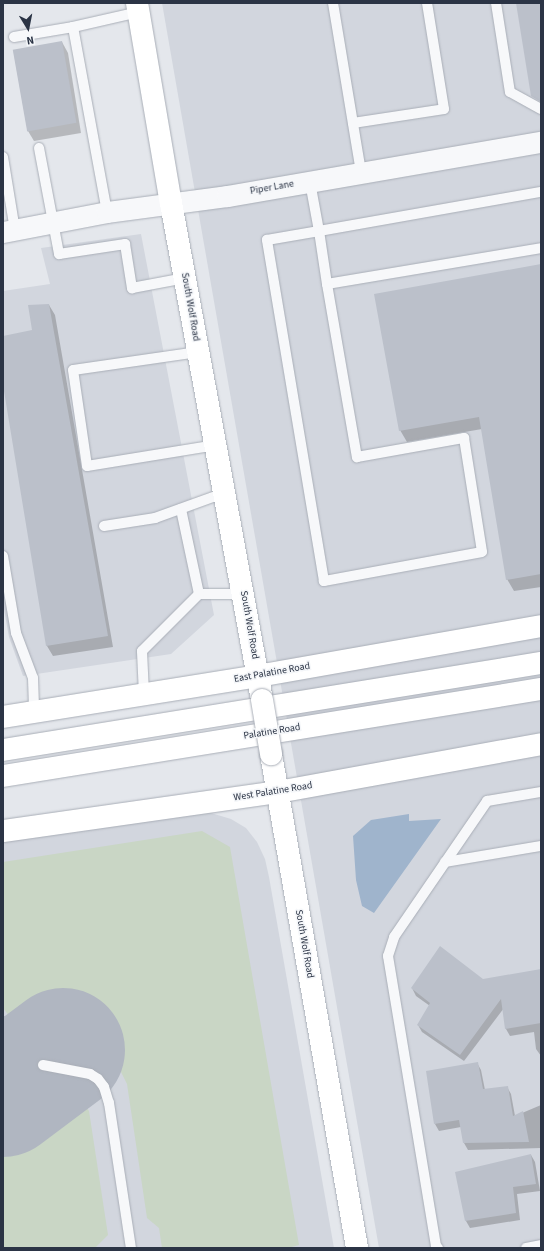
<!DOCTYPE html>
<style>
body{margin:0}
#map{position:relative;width:544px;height:1251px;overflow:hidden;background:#e4e7ec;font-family:"Source Sans 3",sans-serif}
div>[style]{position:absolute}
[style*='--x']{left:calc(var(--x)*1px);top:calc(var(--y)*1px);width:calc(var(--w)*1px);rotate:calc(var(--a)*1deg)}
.built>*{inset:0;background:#d2d6de}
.green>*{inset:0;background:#c9d6c5}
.water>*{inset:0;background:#9fb4cc}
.shadow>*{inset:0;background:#0003}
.taxiway>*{height:50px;margin:-25px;padding:0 25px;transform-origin:25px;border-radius:25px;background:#b0b6c1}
.runway>*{height:124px;margin:-62px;padding:0 62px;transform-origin:62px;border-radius:62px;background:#b0b6c1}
.building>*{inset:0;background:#bbc0ca;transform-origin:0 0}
.roads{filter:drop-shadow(0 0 1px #a9aeb7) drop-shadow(0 0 1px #a9aeb7)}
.lane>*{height:10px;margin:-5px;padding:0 5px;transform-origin:5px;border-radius:5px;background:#f7f8fa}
.street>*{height:21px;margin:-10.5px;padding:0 10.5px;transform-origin:10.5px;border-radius:10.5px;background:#f7f8fa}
.secondary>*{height:22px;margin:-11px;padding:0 11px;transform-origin:11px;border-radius:11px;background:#fff}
.highway>*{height:22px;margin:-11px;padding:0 11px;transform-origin:11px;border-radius:11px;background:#fff}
.bridges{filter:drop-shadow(0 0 1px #a9aeb7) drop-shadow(0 0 1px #a9aeb7)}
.secondary-bridge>*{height:22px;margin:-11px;padding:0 11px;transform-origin:11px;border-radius:11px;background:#fff}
span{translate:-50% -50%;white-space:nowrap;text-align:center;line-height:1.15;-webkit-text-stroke:3px #f4f6f9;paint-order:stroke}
.street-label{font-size:10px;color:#2b3445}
.frame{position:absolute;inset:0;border:4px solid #2b3445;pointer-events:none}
.north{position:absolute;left:8px;top:8px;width:40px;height:40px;-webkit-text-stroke:3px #f4f6f9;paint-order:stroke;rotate:170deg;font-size:11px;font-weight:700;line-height:16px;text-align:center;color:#2b3445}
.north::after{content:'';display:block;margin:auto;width:14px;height:18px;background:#2b3445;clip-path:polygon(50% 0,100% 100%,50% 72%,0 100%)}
</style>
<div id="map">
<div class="built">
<div style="clip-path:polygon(162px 3px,541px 3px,541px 1248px,379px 1248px)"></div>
<div style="clip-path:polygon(141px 234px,214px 615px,171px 654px,23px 676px,9px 637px,3px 604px,3px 291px,50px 284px,41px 248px)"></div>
<div style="clip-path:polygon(189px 813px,211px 813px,231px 819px,246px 828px,257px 842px,265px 859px,269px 877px,334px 1248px,3px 1248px,3px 842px)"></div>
</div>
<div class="green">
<div style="clip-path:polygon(202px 831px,230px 847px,299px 1245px,288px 1248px,162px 1248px,159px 1228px,147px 1218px,127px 1084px,119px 1068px,107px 1055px,93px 1048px,77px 1047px,46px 1052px,31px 1045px,3px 1008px,3px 862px)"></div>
<div style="clip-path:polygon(56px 1089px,69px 1091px,81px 1099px,89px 1111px,108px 1235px,95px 1248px,3px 1248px,3px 1121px,38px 1094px)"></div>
</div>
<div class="water">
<div style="clip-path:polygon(409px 814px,409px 821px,441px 819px,374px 913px,362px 906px,356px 880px,353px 836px,371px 820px)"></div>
</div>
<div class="shadow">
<div style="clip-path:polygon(62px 42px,68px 53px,81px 133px,34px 141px,28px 131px)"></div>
<div style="clip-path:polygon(541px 265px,541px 587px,514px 591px,507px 579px,482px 429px,407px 442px,400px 430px)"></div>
<div style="clip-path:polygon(49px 305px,55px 315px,113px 647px,53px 656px,47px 646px,3px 379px,3px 337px,34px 331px)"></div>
<div style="clip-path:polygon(541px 970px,541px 1056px,536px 1049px,534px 1032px,510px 1036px,506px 1029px,504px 1008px,464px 1061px,422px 1032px,418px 1025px,430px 1006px,416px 996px,412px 988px,483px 980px)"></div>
<div style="clip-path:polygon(477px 1063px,481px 1070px,485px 1090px,507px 1087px,511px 1094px,515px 1116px,541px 1105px,541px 1148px,468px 1150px,464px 1143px,461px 1127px,439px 1131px,435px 1124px)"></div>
<div style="clip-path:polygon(531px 1155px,535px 1162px,540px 1191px,517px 1194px,520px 1220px,470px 1228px,466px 1221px,457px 1173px)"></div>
</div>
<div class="taxiway">
<div style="--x:3;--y:1041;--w:14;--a:78"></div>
<div style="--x:6;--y:1055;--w:24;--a:97"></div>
</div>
<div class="runway">
<div style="--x:3;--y:1095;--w:75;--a:-36.9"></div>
</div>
<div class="building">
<div style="clip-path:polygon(516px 3px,541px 3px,541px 102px,531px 96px)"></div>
<div style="left:62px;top:41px;width:83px;height:50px;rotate:80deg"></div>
<div style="clip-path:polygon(541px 264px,541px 574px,506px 580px,479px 417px,399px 431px,374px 294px)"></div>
<div style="clip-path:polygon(49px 304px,108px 636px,46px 646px,3px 385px,3px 336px,32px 330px,28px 305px)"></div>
<div style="clip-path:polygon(440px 946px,483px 979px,541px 969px,541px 1023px,505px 1029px,501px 999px,460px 1055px,417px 1025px,430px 1003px,411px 988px)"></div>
<div style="clip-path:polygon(478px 1062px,483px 1089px,508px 1086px,513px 1116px,523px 1111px,529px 1142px,463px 1143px,459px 1120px,434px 1124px,426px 1071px)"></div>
<div style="clip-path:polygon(531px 1154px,536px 1184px,513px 1187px,516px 1213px,465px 1221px,455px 1172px)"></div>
</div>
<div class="roads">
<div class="lane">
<div style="--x:333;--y:3;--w:172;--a:80.6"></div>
<div style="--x:496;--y:3;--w:90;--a:81.1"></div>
<div style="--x:510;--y:92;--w:35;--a:29"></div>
<div style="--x:73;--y:27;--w:68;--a:-12.8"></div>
<div style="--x:14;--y:37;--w:60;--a:-9.6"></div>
<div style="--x:73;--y:27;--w:188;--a:79.6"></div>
<div style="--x:353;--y:123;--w:92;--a:-8.7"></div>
<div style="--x:444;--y:109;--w:107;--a:-99.1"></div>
<div style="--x:39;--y:148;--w:108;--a:79.3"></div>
<div style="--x:59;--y:254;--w:67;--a:-8.6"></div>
<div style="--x:125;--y:244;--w:45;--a:81"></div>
<div style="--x:132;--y:288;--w:54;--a:-10.7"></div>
<div style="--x:3;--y:157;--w:74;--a:80.7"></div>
<div style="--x:310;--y:182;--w:50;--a:79.6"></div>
<div style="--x:319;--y:231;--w:54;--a:81.4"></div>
<div style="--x:327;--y:284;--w:176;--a:80.2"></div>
<div style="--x:357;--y:457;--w:109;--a:-10.1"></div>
<div style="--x:464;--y:438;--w:115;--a:81"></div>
<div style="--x:482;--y:552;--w:161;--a:169.6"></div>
<div style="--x:324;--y:581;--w:346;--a:-99.5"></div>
<div style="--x:267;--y:240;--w:53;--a:-9.8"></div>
<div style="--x:319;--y:231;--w:225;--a:-10"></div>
<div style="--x:327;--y:284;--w:217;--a:-9.5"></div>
<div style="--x:198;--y:352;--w:126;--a:171.8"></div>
<div style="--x:73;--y:370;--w:97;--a:81.7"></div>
<div style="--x:87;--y:466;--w:131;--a:-9.2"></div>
<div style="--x:104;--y:526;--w:52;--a:-8.9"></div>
<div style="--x:155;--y:518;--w:73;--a:-19.9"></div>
<div style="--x:3;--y:556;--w:78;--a:80.4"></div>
<div style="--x:16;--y:633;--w:48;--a:69.3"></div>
<div style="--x:33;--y:678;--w:34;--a:88"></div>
<div style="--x:199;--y:594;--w:44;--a:0"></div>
<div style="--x:144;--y:694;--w:43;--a:-92.7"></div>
<div style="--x:142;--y:651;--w:81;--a:-45"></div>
<div style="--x:199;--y:594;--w:87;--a:-102"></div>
<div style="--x:445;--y:862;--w:97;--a:-9.5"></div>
<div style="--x:43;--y:1065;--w:48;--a:10.8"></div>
<div style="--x:90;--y:1074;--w:9;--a:32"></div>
<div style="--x:98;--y:1079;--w:10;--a:53"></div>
<div style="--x:104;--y:1087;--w:17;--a:73"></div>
<div style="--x:109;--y:1103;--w:147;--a:81.4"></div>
<div style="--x:438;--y:1248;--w:3;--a:-135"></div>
<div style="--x:436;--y:1246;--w:294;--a:-99.4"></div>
<div style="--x:388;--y:956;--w:20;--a:-72"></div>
<div style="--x:394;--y:937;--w:165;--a:-55.6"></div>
<div style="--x:487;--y:801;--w:55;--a:-9.5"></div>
<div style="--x:526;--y:1248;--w:15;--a:-11"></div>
</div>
<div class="street">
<div style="--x:3;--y:232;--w:106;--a:-10.9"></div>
<div style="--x:107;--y:212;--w:121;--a:-7.6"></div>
<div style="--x:227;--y:196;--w:319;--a:-9.8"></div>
</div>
<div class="secondary">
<div style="--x:137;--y:3;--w:203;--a:80.4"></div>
<div style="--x:171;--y:203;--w:505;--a:79.62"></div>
<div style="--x:3;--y:717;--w:258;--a:-9.1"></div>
<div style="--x:258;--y:676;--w:287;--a:-10"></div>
<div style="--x:271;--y:754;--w:501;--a:80.12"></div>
<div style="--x:3;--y:831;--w:278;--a:-8.1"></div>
<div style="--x:278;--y:792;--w:267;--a:-10.3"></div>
</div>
<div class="highway">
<div style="--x:3;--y:750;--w:545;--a:-9.19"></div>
<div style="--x:3;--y:776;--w:545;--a:-9.19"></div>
</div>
</div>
<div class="bridges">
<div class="secondary-bridge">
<div style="--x:262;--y:700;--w:55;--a:80.5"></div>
</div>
</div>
<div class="street-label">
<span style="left:272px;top:188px;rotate:-10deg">Piper Lane</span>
<span style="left:190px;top:307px;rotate:80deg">South Wolf Road</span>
<span style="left:249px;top:625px;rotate:80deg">South Wolf Road</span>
<span style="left:272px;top:673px;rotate:-10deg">East Palatine Road</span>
<span style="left:272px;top:732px;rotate:-9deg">Palatine Road</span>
<span style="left:273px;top:792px;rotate:-9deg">West Palatine Road</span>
<span style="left:304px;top:944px;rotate:80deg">South Wolf Road</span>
</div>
<div class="frame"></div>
<div class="north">N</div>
</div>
